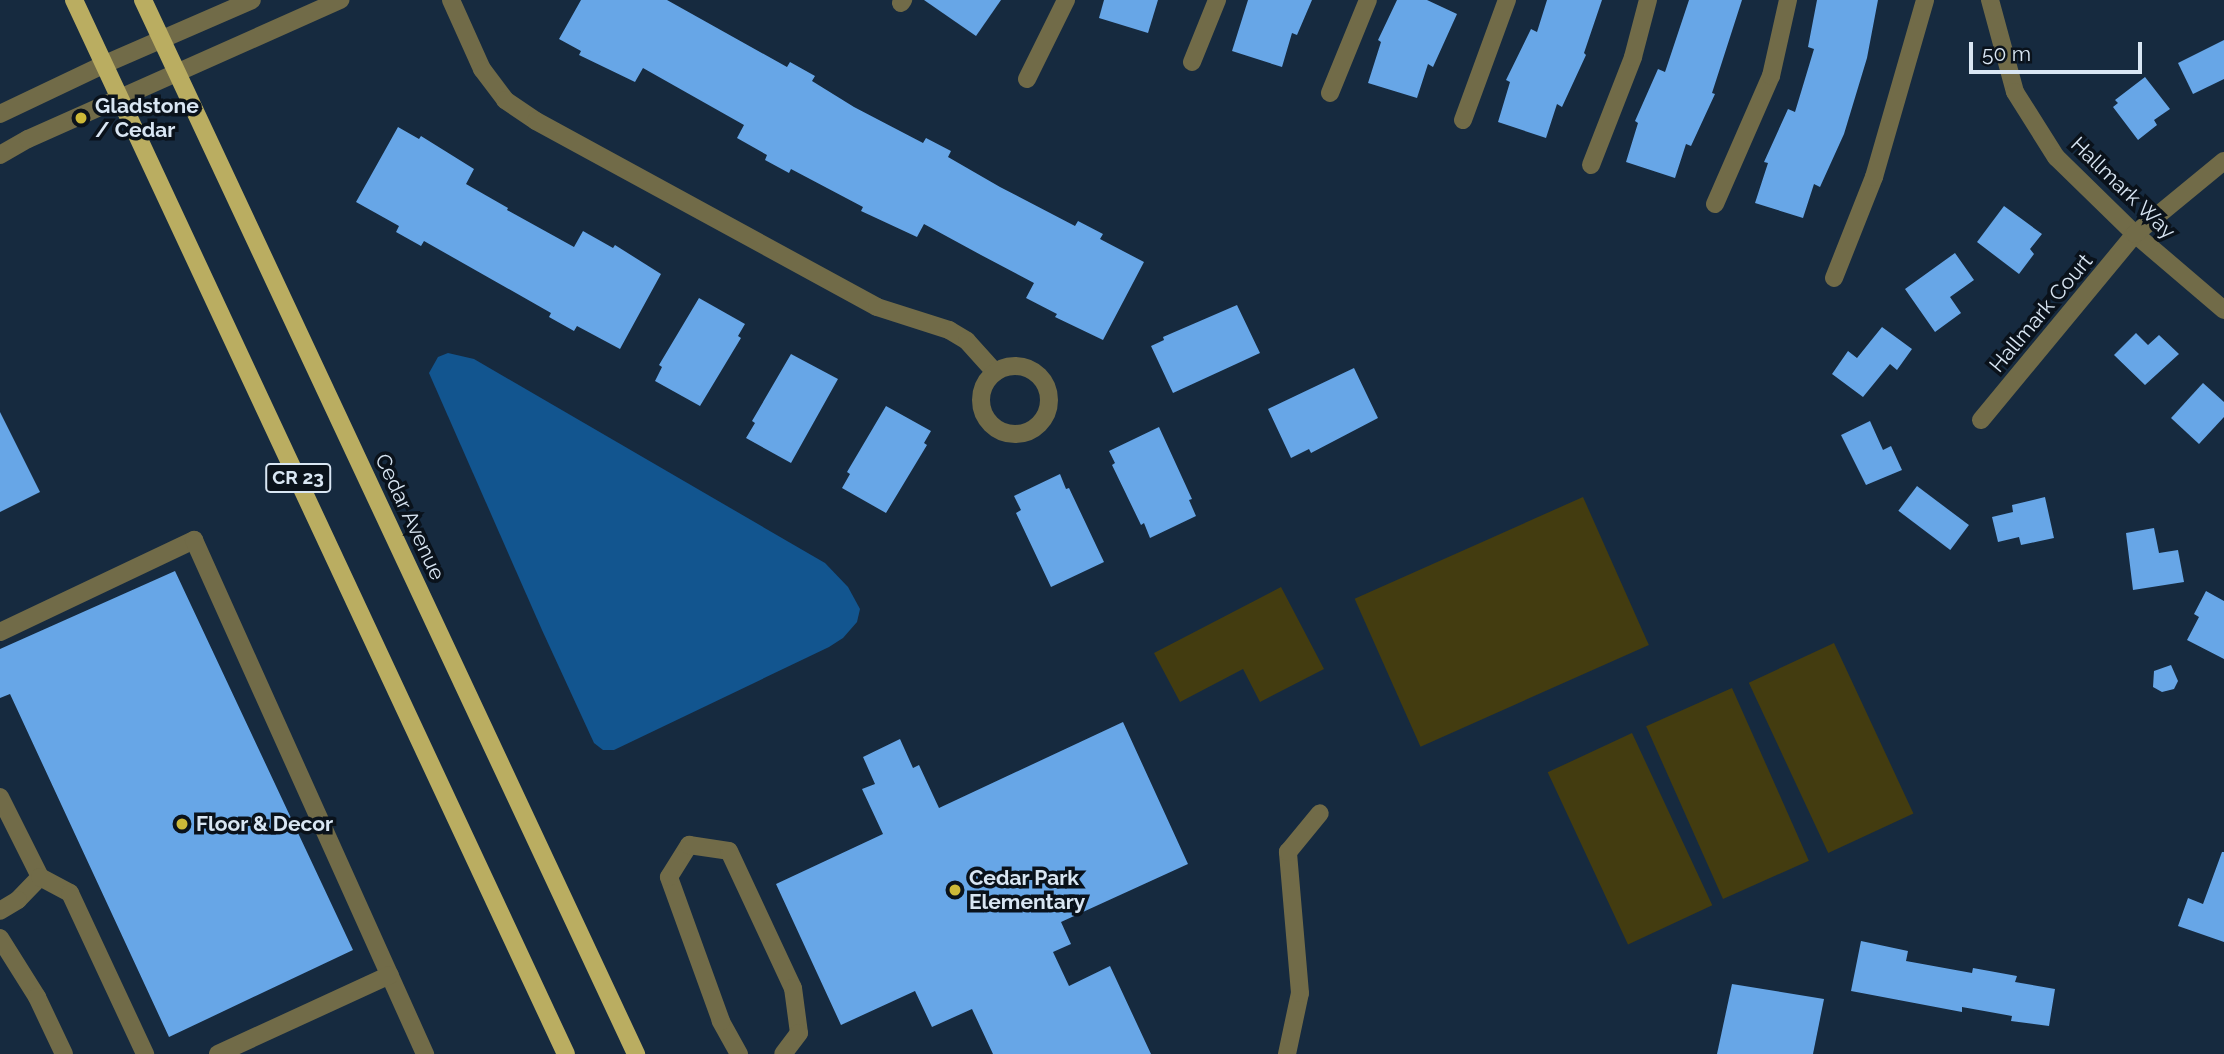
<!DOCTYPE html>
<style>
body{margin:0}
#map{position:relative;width:2224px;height:1054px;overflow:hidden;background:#162a3f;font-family:Raleway,sans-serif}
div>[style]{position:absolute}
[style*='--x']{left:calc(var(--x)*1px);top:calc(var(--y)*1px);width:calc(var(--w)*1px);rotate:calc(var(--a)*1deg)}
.green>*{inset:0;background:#433c10;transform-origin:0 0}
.water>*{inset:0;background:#12558f}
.building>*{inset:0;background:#67a6e7;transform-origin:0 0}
.minor>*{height:18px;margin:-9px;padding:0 9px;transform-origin:9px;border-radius:9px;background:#716b48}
.minor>.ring{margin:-9px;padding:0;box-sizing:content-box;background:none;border:18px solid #716b48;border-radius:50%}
.major>*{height:18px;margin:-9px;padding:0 9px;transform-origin:9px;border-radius:9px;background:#baad61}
.dots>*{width:19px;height:19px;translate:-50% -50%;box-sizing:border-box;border:4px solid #0a121b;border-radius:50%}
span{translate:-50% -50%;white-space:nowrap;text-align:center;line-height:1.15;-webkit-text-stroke:7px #0a121b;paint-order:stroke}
.shield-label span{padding:2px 5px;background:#0a121b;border:2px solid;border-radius:5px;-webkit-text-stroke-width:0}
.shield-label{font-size:19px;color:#d9e6f3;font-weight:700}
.poi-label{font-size:21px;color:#d9e6f3;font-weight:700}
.left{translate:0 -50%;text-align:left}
.street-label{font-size:21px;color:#d9e6f3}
.scale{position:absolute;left:1969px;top:42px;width:173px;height:32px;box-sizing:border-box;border:4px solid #d9e6f3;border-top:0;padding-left:9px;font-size:21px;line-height:24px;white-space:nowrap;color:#d9e6f3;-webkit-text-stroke:5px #0a121b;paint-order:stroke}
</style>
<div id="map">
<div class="green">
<div style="left:1583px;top:497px;width:162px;height:250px;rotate:66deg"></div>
<div style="clip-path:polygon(1281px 587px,1324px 669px,1260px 702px,1243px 669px,1180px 702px,1154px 653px)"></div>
<div style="left:1834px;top:643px;width:188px;height:94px;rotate:65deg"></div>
<div style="left:1732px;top:688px;width:189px;height:94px;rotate:66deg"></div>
<div style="left:1632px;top:733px;width:190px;height:93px;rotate:65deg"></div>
</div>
<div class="water">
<div style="clip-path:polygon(448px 353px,474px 359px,825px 563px,848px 587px,860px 609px,857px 622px,843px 638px,829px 647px,614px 750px,603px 750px,594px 743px,542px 630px,429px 373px,438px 357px)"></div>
</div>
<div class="building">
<div style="clip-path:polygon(581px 0,667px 0,787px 67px,790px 62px,815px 76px,812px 81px,854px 107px,923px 143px,926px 138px,951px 151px,948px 157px,1000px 187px,1075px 226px,1078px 221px,1103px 234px,1100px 239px,1144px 262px,1103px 340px,1055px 317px,1057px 314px,1026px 298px,1034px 283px,981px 255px,924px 224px,917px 237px,861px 211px,863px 207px,791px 169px,789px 173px,765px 160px,767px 155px,737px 138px,744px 125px,643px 68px,635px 82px,579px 55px,581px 51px,559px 39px)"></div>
<div style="clip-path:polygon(924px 0,1001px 0,976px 36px)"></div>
<div style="clip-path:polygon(1104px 0,1158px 0,1148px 33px,1099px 18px)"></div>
<div style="clip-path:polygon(1248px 0,1312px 0,1297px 35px,1292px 33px,1282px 67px,1232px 51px)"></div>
<div style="clip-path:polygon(1397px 0,1427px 0,1457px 14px,1433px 67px,1428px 64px,1417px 98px,1368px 83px,1381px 42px,1378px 40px)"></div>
<div style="clip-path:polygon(1547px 0,1602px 0,1584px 53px,1586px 55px,1562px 107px,1557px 104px,1546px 138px,1498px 122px,1510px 82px,1506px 80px,1531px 29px,1537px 32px)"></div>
<div style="clip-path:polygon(1689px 0,1742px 0,1712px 93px,1715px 94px,1691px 146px,1686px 144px,1675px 178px,1626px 162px,1638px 123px,1635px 121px,1658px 69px,1665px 72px)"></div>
<div style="clip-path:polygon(1817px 0,1878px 0,1867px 58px,1844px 134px,1820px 187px,1814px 184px,1803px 218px,1755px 203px,1768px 163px,1764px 162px,1788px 109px,1795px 112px,1814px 49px,1808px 47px)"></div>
<div style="clip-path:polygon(2224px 40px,2224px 79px,2193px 94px,2178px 63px)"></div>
<div style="clip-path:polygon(2145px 77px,2170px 109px,2154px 120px,2157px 125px,2138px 140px,2113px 107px,2118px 103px,2115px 100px)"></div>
<div style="clip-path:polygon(398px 127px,419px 139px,421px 136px,474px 169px,466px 184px,508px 208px,507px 210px,574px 247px,583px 231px,613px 248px,615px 245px,661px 274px,620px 349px,577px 326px,574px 331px,549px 317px,551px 313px,424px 241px,421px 246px,396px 232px,399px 226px,356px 202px)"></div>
<div style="clip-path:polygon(2004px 206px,2042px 234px,2030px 249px,2034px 254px,2019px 274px,1977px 242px)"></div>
<div style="clip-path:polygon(1955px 253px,1974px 280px,1950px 297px,1961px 313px,1935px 332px,1905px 289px)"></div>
<div style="clip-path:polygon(699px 298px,745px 324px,738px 336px,741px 338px,700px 406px,655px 381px,662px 367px,659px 365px)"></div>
<div style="clip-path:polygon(1237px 305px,1260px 353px,1173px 393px,1151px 346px,1164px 340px,1163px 337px)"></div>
<div style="clip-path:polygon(1882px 327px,1912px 349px,1897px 370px,1890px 364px,1863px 397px,1832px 374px,1848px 351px,1857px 358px)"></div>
<div style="clip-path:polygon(2136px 333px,2148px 345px,2159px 335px,2179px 354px,2145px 385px,2114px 355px)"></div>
<div style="clip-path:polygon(791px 354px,838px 379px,791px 463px,746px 438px,755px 423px,752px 421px)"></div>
<div style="clip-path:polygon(1354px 368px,1378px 418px,1311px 453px,1309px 449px,1291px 458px,1268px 409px)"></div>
<div style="clip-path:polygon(2203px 383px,2224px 402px,2224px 417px,2199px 444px,2171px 418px)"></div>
<div style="clip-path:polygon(886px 406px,931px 431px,924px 443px,927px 445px,886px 513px,842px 488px,850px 474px,847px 472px)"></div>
<div style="clip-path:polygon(0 412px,40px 492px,0 512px)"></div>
<div style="clip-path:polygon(1870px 421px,1883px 450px,1891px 446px,1902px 470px,1866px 485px,1841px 435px)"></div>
<div style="clip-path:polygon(1159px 427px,1192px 499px,1189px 500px,1196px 516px,1150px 538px,1144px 523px,1141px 525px,1112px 465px,1115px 463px,1109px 451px)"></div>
<div style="clip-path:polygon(1060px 474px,1066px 489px,1069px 488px,1104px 562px,1051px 587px,1016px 513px,1021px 510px,1014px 496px)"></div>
<div style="left:1917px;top:486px;width:65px;height:31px;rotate:37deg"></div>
<div style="clip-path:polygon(2045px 497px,2054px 538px,2021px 545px,2019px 537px,1998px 542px,1992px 517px,2013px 512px,2012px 505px)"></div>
<div style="clip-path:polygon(2154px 528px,2159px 553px,2178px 550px,2184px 582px,2133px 590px,2126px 533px)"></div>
<div style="clip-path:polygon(175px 571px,353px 950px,169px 1037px,10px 694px,0 698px,0 649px)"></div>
<div style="clip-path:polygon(2206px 591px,2224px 601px,2224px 659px,2187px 640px,2199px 617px,2194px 614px)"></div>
<div style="clip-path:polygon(2171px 665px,2178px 681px,2174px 689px,2162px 692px,2153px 687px,2154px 671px)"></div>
<div style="clip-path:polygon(1123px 722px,1188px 864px,1061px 922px,1071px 944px,1053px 952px,1069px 986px,1110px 966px,1151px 1054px,993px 1054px,972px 1009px,932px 1027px,915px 991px,841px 1025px,776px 884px,883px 834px,862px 789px,875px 784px,863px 757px,900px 739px,913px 768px,919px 765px,939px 808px)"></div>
<div style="clip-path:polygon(2222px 852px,2224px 852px,2224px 942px,2178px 926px,2188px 898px,2203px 904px)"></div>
<div style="clip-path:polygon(1861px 941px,1908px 951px,1906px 961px,1972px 973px,1973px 968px,2017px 976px,2015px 982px,2055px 989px,2049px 1026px,2011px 1021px,2012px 1016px,1962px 1007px,1962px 1012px,1851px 991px)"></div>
<div style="clip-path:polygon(1732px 984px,1824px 999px,1813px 1054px,1717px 1054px)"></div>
</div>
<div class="minor">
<div style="--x:451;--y:0;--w:76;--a:65.8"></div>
<div style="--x:482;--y:69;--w:39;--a:53"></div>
<div style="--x:505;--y:100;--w:37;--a:34"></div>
<div style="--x:536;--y:121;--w:388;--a:28.6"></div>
<div style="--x:877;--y:307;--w:76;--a:17.7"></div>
<div style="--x:949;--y:330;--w:21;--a:31"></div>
<div style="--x:967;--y:341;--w:42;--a:47.9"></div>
<div style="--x:1990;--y:0;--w:95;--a:74.8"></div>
<div style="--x:2015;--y:92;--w:77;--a:57.8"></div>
<div style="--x:2056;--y:157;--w:110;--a:44.3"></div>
<div style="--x:2135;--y:234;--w:117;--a:40.5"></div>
<div style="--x:901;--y:3;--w:4;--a:-56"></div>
<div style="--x:1192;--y:62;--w:67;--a:-68"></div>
<div style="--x:1027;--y:79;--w:88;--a:-63.7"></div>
<div style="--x:1330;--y:93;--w:100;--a:-67.8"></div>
<div style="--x:0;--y:114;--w:116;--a:-25.5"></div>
<div style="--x:105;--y:64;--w:160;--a:-23.5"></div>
<div style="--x:1463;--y:120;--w:128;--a:-69.9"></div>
<div style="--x:0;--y:155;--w:32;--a:-30"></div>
<div style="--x:28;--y:139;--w:342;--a:-24"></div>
<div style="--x:1591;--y:165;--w:116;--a:-68.7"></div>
<div style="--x:1633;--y:57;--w:59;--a:-75.3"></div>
<div style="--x:1715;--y:204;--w:140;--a:-66.4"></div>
<div style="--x:1771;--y:76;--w:78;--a:-77.4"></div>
<div style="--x:1834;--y:278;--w:109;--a:-68.4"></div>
<div style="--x:1874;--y:177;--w:184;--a:-73.9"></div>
<div class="ring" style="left:981px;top:366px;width:50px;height:50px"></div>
<div style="--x:1981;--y:420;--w:241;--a:-50.4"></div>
<div style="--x:2135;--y:234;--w:115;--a:-39.4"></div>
<div style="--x:0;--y:632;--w:215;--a:-25.4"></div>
<div style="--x:194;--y:540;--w:564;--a:65.8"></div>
<div style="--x:0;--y:797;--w:89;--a:63.4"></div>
<div style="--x:40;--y:877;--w:32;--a:134"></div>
<div style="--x:18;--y:900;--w:21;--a:149"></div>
<div style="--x:40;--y:877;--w:34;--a:28"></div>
<div style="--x:70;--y:893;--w:178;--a:65"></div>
<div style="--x:0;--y:938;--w:70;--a:57.9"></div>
<div style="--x:37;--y:997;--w:63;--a:64.7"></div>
<div style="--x:218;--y:1054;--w:189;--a:-24.7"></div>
<div style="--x:739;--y:1054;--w:38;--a:-119"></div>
<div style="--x:721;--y:1021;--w:153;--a:-109.9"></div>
<div style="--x:669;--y:877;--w:38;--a:-58"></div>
<div style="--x:689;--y:845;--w:40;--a:8.5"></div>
<div style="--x:729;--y:851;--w:151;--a:65"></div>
<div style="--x:793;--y:988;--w:45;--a:82.4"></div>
<div style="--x:799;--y:1033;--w:26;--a:127"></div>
<div style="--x:1287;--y:1054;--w:62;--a:-78"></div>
<div style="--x:1300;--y:993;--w:142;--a:-94.9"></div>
<div style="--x:1288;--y:852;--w:50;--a:-50.6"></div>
</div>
<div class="major">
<div style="--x:74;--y:0;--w:1163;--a:64.98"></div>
<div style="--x:143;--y:0;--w:1164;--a:64.93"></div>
</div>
<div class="dots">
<div style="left:81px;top:118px;background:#cdb938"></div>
<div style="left:182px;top:824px;background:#cdb938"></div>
<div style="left:955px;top:890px;background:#cdb938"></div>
</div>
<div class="shield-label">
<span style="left:298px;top:478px">CR 23</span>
</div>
<div class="poi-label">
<span class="left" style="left:95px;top:118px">Gladstone<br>/ Cedar</span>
<span class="left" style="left:196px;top:824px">Floor &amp; Decor</span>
<span class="left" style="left:969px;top:890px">Cedar Park<br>Elementary</span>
</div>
<div class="street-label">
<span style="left:2123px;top:188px;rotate:44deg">Hallmark Way</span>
<span style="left:2041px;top:313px;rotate:-50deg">Hallmark Court</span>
<span style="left:410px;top:517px;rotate:65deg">Cedar Avenue</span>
</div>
<div class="scale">50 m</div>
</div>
